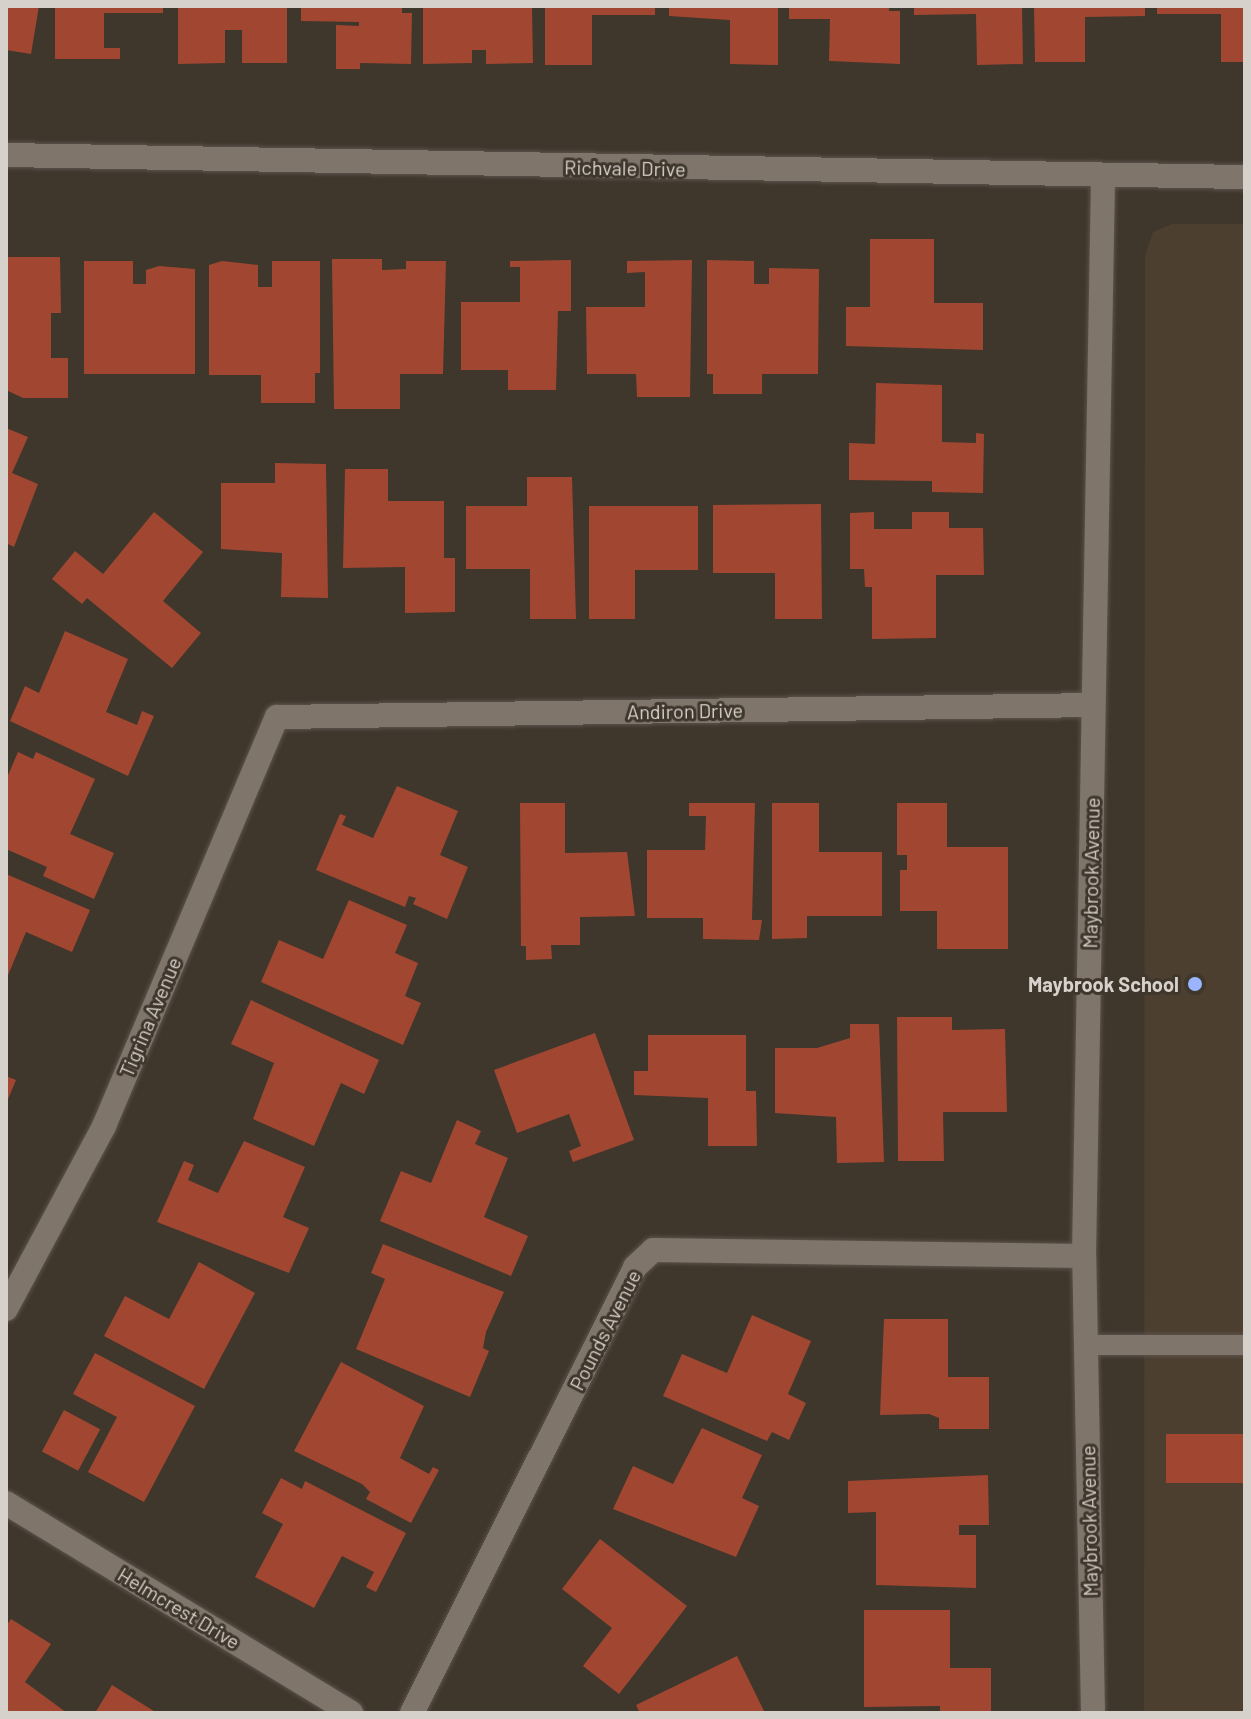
<!DOCTYPE html>
<style>
body{margin:0}
#map{position:relative;width:1251px;height:1719px;overflow:hidden;background:#3f362c;font-family:Barlow,sans-serif}
div>[style]{position:absolute}
[style*='--x']{left:calc(var(--x)*1px);top:calc(var(--y)*1px);width:calc(var(--w)*1px);rotate:calc(var(--a)*1deg)}
.built>*{inset:0;background:#4d3f30}
.building>*{inset:0;background:#a14731;transform-origin:0 0}
.roads{filter:drop-shadow(0 0 2px #5b534b) drop-shadow(0 0 2px #5b534b)}
.lane>*{height:20px;margin:-10px;padding:0 10px;transform-origin:10px;border-radius:10px;background:#80756a}
.street>*{height:24px;margin:-12px;padding:0 12px;transform-origin:12px;border-radius:12px;background:#80756a}
.dots>*{width:22px;height:22px;translate:-50% -50%;box-sizing:border-box;border:4px solid #3f362c;border-radius:50%}
span{translate:-50% -50%;white-space:nowrap;text-align:center;line-height:1.15;-webkit-text-stroke:6px #3f362c;paint-order:stroke}
.street-label{font-size:20px;color:#d7d1cb}
.poi-label{font-size:20px;color:#d7d1cb;font-weight:700}
.right{translate:-100% -50%;text-align:right}
.frame{position:absolute;inset:0;border:8px solid #d7d1cb;pointer-events:none}
</style>
<div id="map">
<div class="built">
<div style="clip-path:polygon(1172px 224px,1245px 224px,1245px 1713px,1144px 1713px,1145px 256px,1153px 232px)"></div>
</div>
<div class="building">
<div style="clip-path:polygon(6px 6px,39px 6px,31px 54px,6px 50px)"></div>
<div style="clip-path:polygon(55px 6px,163px 6px,163px 13px,104px 13px,104px 48px,120px 48px,120px 59px,55px 59px)"></div>
<div style="clip-path:polygon(178px 6px,287px 6px,287px 63px,242px 63px,242px 30px,225px 30px,225px 63px,178px 64px)"></div>
<div style="clip-path:polygon(301px 6px,402px 6px,402px 13px,412px 13px,411px 64px,360px 63px,360px 69px,336px 69px,336px 25px,359px 26px,359px 22px,301px 21px)"></div>
<div style="clip-path:polygon(423px 6px,532px 6px,533px 63px,486px 64px,486px 50px,472px 50px,472px 63px,423px 64px)"></div>
<div style="clip-path:polygon(545px 6px,655px 6px,655px 15px,592px 15px,592px 65px,545px 65px)"></div>
<div style="clip-path:polygon(669px 6px,778px 8px,778px 65px,730px 64px,730px 20px,669px 16px)"></div>
<div style="clip-path:polygon(789px 6px,889px 6px,889px 11px,900px 11px,900px 64px,829px 61px,830px 19px,789px 19px)"></div>
<div style="clip-path:polygon(914px 6px,1022px 6px,1023px 64px,977px 65px,976px 14px,914px 15px)"></div>
<div style="clip-path:polygon(1145px 6px,1145px 16px,1085px 17px,1085px 62px,1035px 62px,1034px 7px)"></div>
<div style="clip-path:polygon(1157px 6px,1245px 6px,1245px 62px,1221px 62px,1221px 14px,1157px 14px)"></div>
<div style="clip-path:polygon(870px 239px,934px 239px,934px 303px,983px 303px,983px 350px,846px 346px,846px 307px,870px 307px)"></div>
<div style="clip-path:polygon(6px 257px,60px 257px,61px 313px,51px 313px,51px 358px,68px 358px,68px 398px,23px 398px,6px 390px)"></div>
<div style="clip-path:polygon(332px 259px,382px 259px,382px 270px,406px 269px,406px 261px,446px 261px,443px 374px,400px 374px,400px 409px,334px 409px)"></div>
<div style="clip-path:polygon(571px 260px,571px 311px,558px 311px,556px 390px,508px 390px,508px 370px,461px 370px,461px 302px,520px 302px,520px 267px,510px 267px,510px 261px)"></div>
<div style="clip-path:polygon(692px 260px,690px 397px,637px 397px,636px 374px,587px 374px,586px 307px,645px 307px,645px 272px,627px 273px,627px 261px)"></div>
<div style="clip-path:polygon(707px 260px,754px 261px,754px 284px,769px 284px,769px 268px,819px 269px,818px 374px,762px 374px,762px 394px,713px 394px,713px 374px,707px 374px)"></div>
<div style="clip-path:polygon(84px 261px,133px 261px,133px 284px,146px 284px,146px 270px,159px 266px,195px 269px,195px 374px,84px 374px)"></div>
<div style="clip-path:polygon(222px 261px,258px 265px,258px 287px,272px 287px,272px 261px,320px 261px,320px 373px,315px 373px,315px 403px,261px 403px,261px 375px,209px 375px,209px 265px)"></div>
<div style="clip-path:polygon(876px 383px,942px 385px,942px 442px,976px 443px,976px 433px,984px 434px,983px 493px,932px 492px,932px 481px,849px 480px,849px 443px,875px 444px)"></div>
<div style="clip-path:polygon(6px 428px,28px 437px,12px 473px,38px 484px,14px 547px,6px 543px)"></div>
<div style="clip-path:polygon(275px 463px,326px 464px,328px 598px,281px 597px,282px 553px,221px 549px,221px 483px,275px 483px)"></div>
<div style="clip-path:polygon(345px 469px,388px 469px,388px 501px,444px 501px,444px 558px,455px 558px,455px 612px,405px 613px,405px 567px,343px 568px)"></div>
<div style="clip-path:polygon(527px 477px,572px 477px,576px 619px,530px 619px,530px 569px,466px 569px,466px 506px,527px 506px)"></div>
<div style="clip-path:polygon(821px 504px,822px 619px,775px 619px,775px 573px,713px 573px,713px 505px)"></div>
<div style="clip-path:polygon(589px 506px,698px 506px,698px 570px,635px 570px,635px 619px,589px 619px)"></div>
<div style="clip-path:polygon(154px 512px,203px 552px,163px 601px,201px 633px,172px 668px,87px 598px,82px 604px,52px 579px,75px 551px,103px 574px)"></div>
<div style="clip-path:polygon(874px 512px,874px 529px,912px 529px,912px 512px,949px 512px,949px 528px,983px 528px,984px 575px,936px 575px,936px 638px,872px 639px,872px 587px,865px 587px,864px 569px,850px 569px,850px 513px)"></div>
<div style="clip-path:polygon(65px 631px,128px 659px,106px 712px,137px 725px,142px 711px,154px 716px,128px 776px,10px 721px,25px 686px,39px 693px)"></div>
<div style="clip-path:polygon(18px 752px,33px 759px,36px 752px,95px 779px,70px 834px,114px 853px,94px 899px,43px 876px,47px 867px,6px 849px,6px 780px)"></div>
<div style="clip-path:polygon(397px 786px,458px 811px,440px 855px,468px 867px,447px 919px,413px 904px,416px 898px,409px 896px,405px 907px,316px 870px,340px 814px,346px 816px,342px 825px,373px 838px)"></div>
<div style="clip-path:polygon(520px 803px,565px 803px,565px 853px,627px 852px,635px 916px,580px 917px,580px 945px,551px 945px,552px 959px,526px 960px,526px 946px,521px 946px)"></div>
<div style="clip-path:polygon(689px 803px,755px 803px,752px 920px,762px 920px,759px 940px,703px 939px,703px 918px,647px 918px,647px 850px,705px 850px,706px 816px,689px 816px)"></div>
<div style="clip-path:polygon(772px 803px,819px 803px,819px 852px,882px 852px,882px 916px,807px 916px,807px 938px,772px 939px)"></div>
<div style="clip-path:polygon(897px 803px,947px 803px,947px 847px,1008px 847px,1008px 949px,937px 949px,937px 911px,900px 911px,900px 870px,907px 870px,907px 855px,897px 855px)"></div>
<div style="clip-path:polygon(6px 874px,90px 910px,72px 952px,26px 932px,6px 980px)"></div>
<div style="clip-path:polygon(349px 900px,407px 925px,395px 953px,418px 963px,405px 996px,421px 1003px,403px 1045px,261px 982px,279px 940px,323px 959px)"></div>
<div style="clip-path:polygon(251px 1000px,379px 1060px,364px 1094px,341px 1083px,314px 1146px,253px 1119px,274px 1063px,231px 1044px)"></div>
<div style="clip-path:polygon(897px 1017px,952px 1017px,952px 1030px,1005px 1029px,1007px 1112px,943px 1112px,944px 1161px,898px 1161px)"></div>
<div style="clip-path:polygon(850px 1024px,879px 1024px,884px 1162px,837px 1163px,836px 1117px,775px 1113px,775px 1048px,817px 1048px,850px 1038px)"></div>
<div style="clip-path:polygon(595px 1033px,634px 1140px,573px 1162px,569px 1151px,581px 1146px,569px 1114px,517px 1133px,494px 1070px)"></div>
<div style="clip-path:polygon(648px 1035px,746px 1035px,746px 1091px,756px 1091px,757px 1146px,708px 1146px,708px 1098px,634px 1095px,634px 1071px,648px 1071px)"></div>
<div style="clip-path:polygon(6px 1076px,16px 1080px,6px 1104px)"></div>
<div style="clip-path:polygon(457px 1120px,481px 1131px,475px 1144px,508px 1158px,484px 1217px,528px 1236px,511px 1276px,380px 1221px,401px 1171px,431px 1183px)"></div>
<div style="clip-path:polygon(244px 1141px,305px 1167px,283px 1217px,309px 1228px,289px 1273px,157px 1222px,184px 1161px,194px 1165px,188px 1180px,218px 1193px)"></div>
<div style="clip-path:polygon(383px 1244px,504px 1292px,486px 1332px,483px 1348px,489px 1351px,470px 1397px,356px 1349px,385px 1279px,371px 1273px)"></div>
<div style="clip-path:polygon(199px 1262px,255px 1293px,204px 1389px,104px 1336px,125px 1296px,169px 1319px)"></div>
<div style="clip-path:polygon(752px 1315px,811px 1341px,788px 1394px,806px 1403px,789px 1440px,772px 1432px,767px 1441px,663px 1396px,682px 1354px,727px 1373px)"></div>
<div style="clip-path:polygon(884px 1319px,948px 1319px,948px 1377px,989px 1377px,989px 1429px,939px 1429px,939px 1418px,929px 1414px,880px 1415px)"></div>
<div style="clip-path:polygon(95px 1353px,195px 1406px,144px 1502px,88px 1472px,117px 1417px,73px 1394px)"></div>
<div style="clip-path:polygon(341px 1362px,424px 1406px,400px 1458px,429px 1474px,433px 1467px,439px 1470px,411px 1523px,366px 1499px,370px 1492px,362px 1484px,294px 1451px)"></div>
<div style="left:64px;top:1410px;width:41px;height:47px;rotate:28deg"></div>
<div style="clip-path:polygon(702px 1428px,762px 1455px,742px 1498px,759px 1506px,736px 1557px,613px 1509px,633px 1466px,673px 1484px)"></div>
<div style="left:1166px;top:1434px;width:79px;height:49px"></div>
<div style="clip-path:polygon(988px 1475px,989px 1525px,959px 1525px,959px 1535px,976px 1535px,976px 1588px,876px 1585px,876px 1512px,848px 1513px,848px 1481px)"></div>
<div style="clip-path:polygon(281px 1478px,302px 1489px,305px 1481px,406px 1533px,376px 1592px,366px 1587px,374px 1572px,342px 1556px,314px 1608px,255px 1577px,283px 1524px,262px 1513px)"></div>
<div style="clip-path:polygon(600px 1539px,687px 1606px,619px 1694px,583px 1666px,612px 1628px,562px 1589px)"></div>
<div style="clip-path:polygon(864px 1610px,950px 1610px,950px 1668px,991px 1668px,991px 1713px,940px 1713px,940px 1706px,864px 1707px)"></div>
<div style="clip-path:polygon(11px 1619px,51px 1644px,25px 1682px,67px 1713px,6px 1713px,6px 1626px)"></div>
<div style="clip-path:polygon(737px 1656px,765px 1713px,640px 1713px,636px 1705px)"></div>
<div style="clip-path:polygon(112px 1685px,157px 1713px,95px 1713px)"></div>
</div>
<div class="roads">
<div class="lane">
<div style="--x:1086;--y:1345;--w:159;--a:0"></div>
</div>
<div class="street">
<div style="--x:6;--y:155;--w:1239;--a:1.02"></div>
<div style="--x:6;--y:1309;--w:208;--a:-61.8"></div>
<div style="--x:104;--y:1126;--w:444;--a:-67.1"></div>
<div style="--x:277;--y:717;--w:816;--a:-0.84"></div>
<div style="--x:6;--y:1503;--w:404;--a:31.3"></div>
<div style="--x:412;--y:1713;--w:499;--a:-63.4"></div>
<div style="--x:635;--y:1267;--w:25;--a:-43"></div>
<div style="--x:653;--y:1250;--w:431;--a:0.8"></div>
<div style="--x:1093;--y:1713;--w:457;--a:-91.1"></div>
<div style="--x:1084;--y:1256;--w:1078;--a:-88.99"></div>
</div>
</div>
<div class="dots">
<div style="left:1195px;top:984px;background:#9ab5fd"></div>
</div>
<div class="street-label">
<span style="left:625px;top:168px;rotate:1deg">Richvale Drive</span>
<span style="left:685px;top:711px;rotate:-1deg">Andiron Drive</span>
<span style="left:1091px;top:873px;rotate:-89deg">Maybrook Avenue</span>
<span style="left:150px;top:1017px;rotate:-67deg">Tigrina Avenue</span>
<span style="left:605px;top:1330px;rotate:-63deg">Pounds Avenue</span>
<span style="left:1089px;top:1521px;rotate:-91deg">Maybrook Avenue</span>
<span style="left:179px;top:1608px;rotate:31deg">Helmcrest Drive</span>
</div>
<div class="poi-label">
<span class="right" style="left:1179px;top:984px">Maybrook School</span>
</div>
<div class="frame"></div>
</div>
